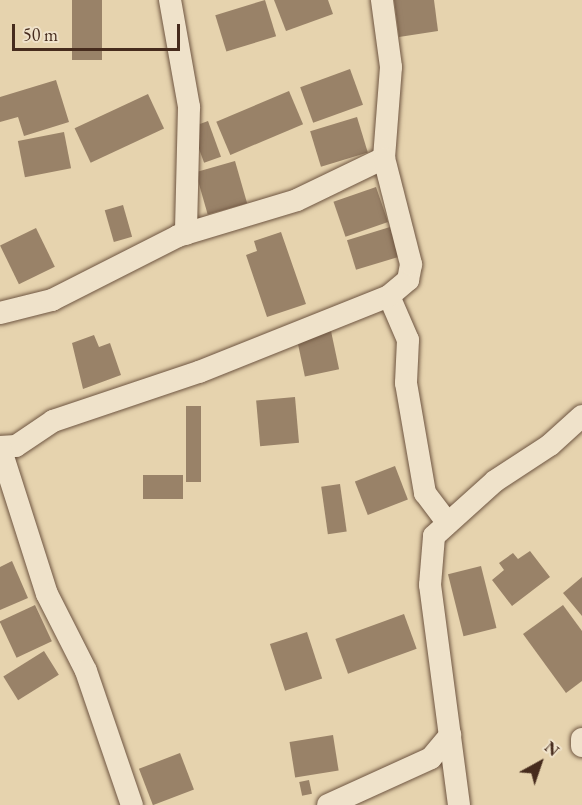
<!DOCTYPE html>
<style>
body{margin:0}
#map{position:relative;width:582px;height:805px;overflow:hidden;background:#e6d3ae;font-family:"EB Garamond",serif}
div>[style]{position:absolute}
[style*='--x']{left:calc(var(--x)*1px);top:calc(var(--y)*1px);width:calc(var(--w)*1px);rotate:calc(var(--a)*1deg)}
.building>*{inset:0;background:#998268;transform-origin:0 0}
.roads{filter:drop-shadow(0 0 2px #6e5541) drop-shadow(0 0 2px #6e5541)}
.street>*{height:22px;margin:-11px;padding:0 11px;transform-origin:11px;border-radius:11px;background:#efe2ca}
span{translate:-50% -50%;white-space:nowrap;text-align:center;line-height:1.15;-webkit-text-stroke:5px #efe2ca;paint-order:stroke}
.north{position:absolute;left:510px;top:733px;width:60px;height:60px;-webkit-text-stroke:4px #efe2ca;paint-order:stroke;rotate:40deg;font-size:16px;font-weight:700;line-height:24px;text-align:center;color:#462b1d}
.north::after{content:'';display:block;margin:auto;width:21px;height:27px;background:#462b1d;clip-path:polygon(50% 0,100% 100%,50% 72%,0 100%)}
.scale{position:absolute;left:12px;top:24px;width:168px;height:27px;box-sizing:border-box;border:3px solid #462b1d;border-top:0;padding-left:8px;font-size:18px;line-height:21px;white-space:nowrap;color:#462b1d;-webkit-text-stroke:4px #efe2ca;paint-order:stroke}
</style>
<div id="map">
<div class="building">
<div style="left:72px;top:0;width:30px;height:60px"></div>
<div style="left:265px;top:0;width:38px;height:52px;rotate:73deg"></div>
<div style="clip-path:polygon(274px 0,328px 0,333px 14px,286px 31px)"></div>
<div style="clip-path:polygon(394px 0,434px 0,438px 31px,399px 37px)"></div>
<div style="left:350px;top:69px;width:38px;height:53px;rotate:70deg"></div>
<div style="clip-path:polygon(56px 80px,69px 122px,24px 136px,18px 117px,0 122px,0 97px)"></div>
<div style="left:289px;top:91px;width:36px;height:79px;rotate:67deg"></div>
<div style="left:148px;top:94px;width:38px;height:81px;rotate:65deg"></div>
<div style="left:357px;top:117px;width:37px;height:49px;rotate:73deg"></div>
<div style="left:208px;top:121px;width:38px;height:18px;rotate:70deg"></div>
<div style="left:64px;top:132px;width:37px;height:47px;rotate:79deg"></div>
<div style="left:235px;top:161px;width:44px;height:41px;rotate:74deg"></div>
<div style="left:376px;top:187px;width:37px;height:45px;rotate:71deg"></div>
<div style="left:123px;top:205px;width:33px;height:19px;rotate:74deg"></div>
<div style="left:390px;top:227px;width:31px;height:45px;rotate:73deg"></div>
<div style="left:36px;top:228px;width:43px;height:40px;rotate:64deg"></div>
<div style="clip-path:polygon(281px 232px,306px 304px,267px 317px,246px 255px,257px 251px,254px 241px)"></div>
<div style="left:331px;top:331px;width:39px;height:35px;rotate:78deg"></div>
<div style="clip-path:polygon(94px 335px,99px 347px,110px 343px,121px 375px,83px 389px,72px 343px)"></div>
<div style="left:295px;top:397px;width:46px;height:39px;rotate:85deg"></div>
<div style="left:186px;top:406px;width:15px;height:76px"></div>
<div style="left:395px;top:466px;width:36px;height:43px;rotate:69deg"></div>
<div style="left:143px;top:475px;width:40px;height:24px"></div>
<div style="left:340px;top:484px;width:48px;height:19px;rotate:82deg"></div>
<div style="clip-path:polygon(530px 551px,550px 577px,512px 606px,492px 580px,504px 570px,499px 563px,513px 553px,518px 559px)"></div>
<div style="clip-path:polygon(12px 561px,28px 598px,0 610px,0 567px)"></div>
<div style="left:481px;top:566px;width:64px;height:34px;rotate:76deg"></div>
<div style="clip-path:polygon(582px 577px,582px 616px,563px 593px)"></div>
<div style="left:35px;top:605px;width:40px;height:39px;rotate:65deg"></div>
<div style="clip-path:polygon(563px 605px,582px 631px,582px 681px,566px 693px,523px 634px)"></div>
<div style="left:404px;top:614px;width:37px;height:73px;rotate:70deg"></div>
<div style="left:307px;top:632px;width:49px;height:39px;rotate:72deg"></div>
<div style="left:44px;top:651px;width:28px;height:48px;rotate:58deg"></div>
<div style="left:333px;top:735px;width:36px;height:44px;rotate:81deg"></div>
<div style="left:180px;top:753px;width:39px;height:44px;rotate:69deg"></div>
<div style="left:309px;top:780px;width:14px;height:10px;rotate:78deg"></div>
</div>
<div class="roads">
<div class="street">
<div style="--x:170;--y:0;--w:109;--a:79.9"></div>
<div style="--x:189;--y:107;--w:127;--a:91.4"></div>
<div style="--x:389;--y:296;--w:48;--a:66.6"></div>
<div style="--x:408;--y:340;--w:43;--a:92.7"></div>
<div style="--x:406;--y:383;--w:112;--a:80.2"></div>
<div style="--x:425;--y:493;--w:35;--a:53"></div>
<div style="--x:0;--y:313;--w:54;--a:-14"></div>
<div style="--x:52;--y:300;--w:141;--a:-26.9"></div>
<div style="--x:178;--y:236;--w:124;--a:-16.8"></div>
<div style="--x:297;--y:200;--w:97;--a:-25.8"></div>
<div style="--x:384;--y:158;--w:91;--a:-85.6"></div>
<div style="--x:391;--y:67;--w:68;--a:-97.7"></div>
<div style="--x:0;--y:447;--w:16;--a:-4"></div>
<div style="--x:16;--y:446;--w:45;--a:-34"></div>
<div style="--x:53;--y:421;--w:154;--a:-18.6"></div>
<div style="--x:199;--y:372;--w:205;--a:-21.8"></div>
<div style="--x:389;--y:296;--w:25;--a:-40"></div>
<div style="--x:408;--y:280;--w:16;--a:-79"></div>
<div style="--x:411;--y:264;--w:109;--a:-104.3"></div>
<div style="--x:0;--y:447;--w:154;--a:72.3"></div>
<div style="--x:47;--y:594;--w:86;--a:63.1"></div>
<div style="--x:86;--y:671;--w:142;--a:71.1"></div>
<div style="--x:582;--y:739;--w:7;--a:90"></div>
<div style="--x:328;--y:805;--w:113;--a:-24.5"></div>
<div style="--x:431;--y:758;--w:30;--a:-50"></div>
<div style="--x:459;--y:805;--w:222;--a:-97.5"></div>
<div style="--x:430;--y:585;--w:49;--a:-85.3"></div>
<div style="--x:434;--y:536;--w:82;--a:-42"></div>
<div style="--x:495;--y:481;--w:66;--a:-33.2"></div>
<div style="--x:550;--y:445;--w:43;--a:-42.2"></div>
</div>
</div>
<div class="north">N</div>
<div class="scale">50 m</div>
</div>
